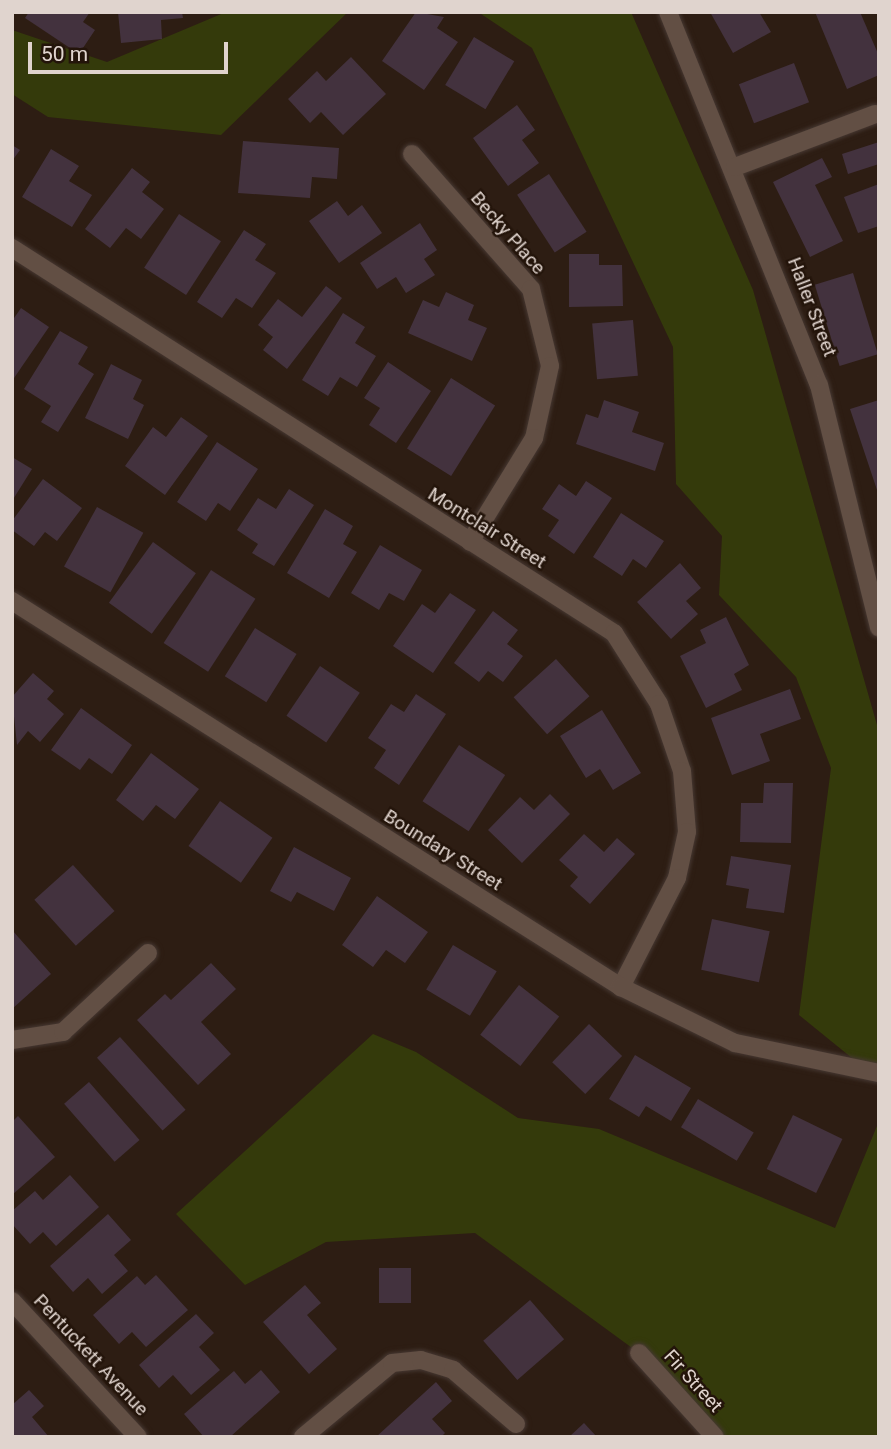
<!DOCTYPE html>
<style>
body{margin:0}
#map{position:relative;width:891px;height:1449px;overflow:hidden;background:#2d1d13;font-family:Roboto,sans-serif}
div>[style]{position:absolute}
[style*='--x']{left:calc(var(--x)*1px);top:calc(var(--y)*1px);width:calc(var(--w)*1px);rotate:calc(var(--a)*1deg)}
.green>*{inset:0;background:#343a0b}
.building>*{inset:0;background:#43323e;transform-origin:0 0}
.roads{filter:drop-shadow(0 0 2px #463832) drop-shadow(0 0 2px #463832)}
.minor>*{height:18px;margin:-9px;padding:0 9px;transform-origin:9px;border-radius:9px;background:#624f44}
span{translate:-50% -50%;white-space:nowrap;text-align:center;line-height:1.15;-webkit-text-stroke:5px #23140a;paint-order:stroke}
.street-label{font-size:19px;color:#e0d4ce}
.frame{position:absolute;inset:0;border:14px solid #e0d4ce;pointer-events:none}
.scale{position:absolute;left:28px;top:42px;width:200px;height:32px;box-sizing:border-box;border:4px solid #e0d4ce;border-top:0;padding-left:9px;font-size:21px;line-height:24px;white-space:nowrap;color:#e0d4ce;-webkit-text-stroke:5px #23140a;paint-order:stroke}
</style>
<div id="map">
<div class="green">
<div style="clip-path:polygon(226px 12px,348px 12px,221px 135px,48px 117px,12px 94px,12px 30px,107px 62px)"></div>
<div style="clip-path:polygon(478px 12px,631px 12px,753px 290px,879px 732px,879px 1080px,799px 1015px,831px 768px,796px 677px,719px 595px,722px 536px,676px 484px,673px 347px,532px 48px)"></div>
<div style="clip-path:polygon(373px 1034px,416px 1052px,518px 1118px,599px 1129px,835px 1228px,879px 1121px,879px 1437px,715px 1437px,639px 1353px,475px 1233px,326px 1242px,245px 1285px,176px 1214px)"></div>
</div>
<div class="building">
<div style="clip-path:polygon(29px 12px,90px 12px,83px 22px,95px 30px,79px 54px,25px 18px)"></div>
<div style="clip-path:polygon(118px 12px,182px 12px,183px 18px,161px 20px,162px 39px,121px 43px)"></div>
<div style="clip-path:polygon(416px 12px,444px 17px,437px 28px,458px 42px,424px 90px,382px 61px)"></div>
<div style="clip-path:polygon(710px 12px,759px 12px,771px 32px,733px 53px)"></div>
<div style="clip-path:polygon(815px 12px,860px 12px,879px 56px,879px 75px,847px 89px)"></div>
<div style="left:474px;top:37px;width:47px;height:56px;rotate:31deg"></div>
<div style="clip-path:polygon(351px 57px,386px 94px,343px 135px,321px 112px,310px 123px,288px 99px,317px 71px,326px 81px)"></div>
<div style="left:794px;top:63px;width:42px;height:59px;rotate:69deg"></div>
<div style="clip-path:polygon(517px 105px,535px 130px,522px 140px,539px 163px,508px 186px,473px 138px)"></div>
<div style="clip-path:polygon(243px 141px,339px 148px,337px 179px,312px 177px,310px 198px,238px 193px)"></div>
<div style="clip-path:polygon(879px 142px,879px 164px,848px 174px,842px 154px)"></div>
<div style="clip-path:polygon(12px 145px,20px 150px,12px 161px)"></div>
<div style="clip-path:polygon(51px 149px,79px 166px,69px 181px,92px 195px,72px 227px,22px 197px)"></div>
<div style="clip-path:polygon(822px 158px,832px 177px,815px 185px,843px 241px,810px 257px,773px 182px)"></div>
<div style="clip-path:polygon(132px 168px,150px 182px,142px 192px,164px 209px,141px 239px,126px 228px,110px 248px,85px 229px)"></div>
<div style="left:549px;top:174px;width:69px;height:38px;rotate:57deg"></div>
<div style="clip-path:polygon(879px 184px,879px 226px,858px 233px,844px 197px)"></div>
<div style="clip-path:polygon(337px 201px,348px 216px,362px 205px,382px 233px,339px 263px,309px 221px)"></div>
<div style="left:179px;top:214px;width:50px;height:64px;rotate:33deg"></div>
<div style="clip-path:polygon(420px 223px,437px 250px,424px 259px,435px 275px,406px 293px,396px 277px,377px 289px,360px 263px)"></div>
<div style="clip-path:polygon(244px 230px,266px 244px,255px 260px,276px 273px,252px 308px,236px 298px,222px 318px,197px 302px)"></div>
<div style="clip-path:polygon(569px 254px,599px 254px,599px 265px,622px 265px,623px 306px,569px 307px)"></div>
<div style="left:853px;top:273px;width:85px;height:40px;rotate:73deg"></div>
<div style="clip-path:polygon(326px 286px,342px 298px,287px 369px,263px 350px,273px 337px,258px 325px,278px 299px,302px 317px)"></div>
<div style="clip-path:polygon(446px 292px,474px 305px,468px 320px,487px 328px,472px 361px,408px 333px,423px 300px,439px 307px)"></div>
<div style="clip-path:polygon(21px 308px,49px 327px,12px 381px,12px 321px)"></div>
<div style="clip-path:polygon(343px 313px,365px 327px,355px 343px,376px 356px,357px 387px,340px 377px,328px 396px,302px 380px)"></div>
<div style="left:633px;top:320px;width:56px;height:41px;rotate:85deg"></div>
<div style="clip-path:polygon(60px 331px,88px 347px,78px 364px,94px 374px,58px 432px,41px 422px,51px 406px,24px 389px)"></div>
<div style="clip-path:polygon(388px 362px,431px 391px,396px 443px,369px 425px,380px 408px,364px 398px)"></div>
<div style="clip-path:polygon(111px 364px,142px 380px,133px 399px,144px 405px,128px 439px,85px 418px)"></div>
<div style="left:451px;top:378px;width:52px;height:83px;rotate:32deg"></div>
<div style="clip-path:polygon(604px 400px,639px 412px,632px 432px,664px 443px,655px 471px,576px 444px,586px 414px,598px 418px)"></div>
<div style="clip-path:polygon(879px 400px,879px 493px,878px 493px,850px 409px)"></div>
<div style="clip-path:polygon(181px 417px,208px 436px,165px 495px,125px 466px,153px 427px,166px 437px)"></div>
<div style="clip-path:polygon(217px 442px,258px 469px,230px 511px,218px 503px,206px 521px,177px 502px)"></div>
<div style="clip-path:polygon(12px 457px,32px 469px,12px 501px)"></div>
<div style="clip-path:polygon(43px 479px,82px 508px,57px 541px,45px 532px,34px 546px,12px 530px,12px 521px)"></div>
<div style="clip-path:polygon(586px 481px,612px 498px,574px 554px,548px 536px,559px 520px,542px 509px,559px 484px,576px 496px)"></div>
<div style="clip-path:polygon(289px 489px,314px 505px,274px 566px,252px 553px,258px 544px,237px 530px,258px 498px,276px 509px)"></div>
<div style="left:97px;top:507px;width:53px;height:68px;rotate:29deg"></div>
<div style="clip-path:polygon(325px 509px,353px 526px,343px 544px,357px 552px,329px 598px,287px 573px)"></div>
<div style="clip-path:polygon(621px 513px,664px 541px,646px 568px,633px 559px,622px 576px,593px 557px)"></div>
<div style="left:153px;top:542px;width:53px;height:75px;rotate:36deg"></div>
<div style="clip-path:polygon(380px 545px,422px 570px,404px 601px,389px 593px,379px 610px,351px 593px)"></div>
<div style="clip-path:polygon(680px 563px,701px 588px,686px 601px,698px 614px,671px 639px,637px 602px)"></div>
<div style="left:211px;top:570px;width:53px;height:87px;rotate:33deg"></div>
<div style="clip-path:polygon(450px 593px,476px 610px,433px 673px,393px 646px,422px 604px,435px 613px)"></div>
<div style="clip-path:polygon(493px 611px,518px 630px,507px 644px,523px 656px,503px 682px,488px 671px,479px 682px,454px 663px)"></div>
<div style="clip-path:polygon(726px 617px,749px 665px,734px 674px,742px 690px,706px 708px,680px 656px,706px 643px,700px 630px)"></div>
<div style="left:255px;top:628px;width:49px;height:57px;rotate:32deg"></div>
<div style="left:556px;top:659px;width:50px;height:57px;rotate:48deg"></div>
<div style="left:320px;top:666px;width:48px;height:60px;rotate:34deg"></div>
<div style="clip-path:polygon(33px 673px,54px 691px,47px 699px,64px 714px,40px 742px,28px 731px,17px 745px,12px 697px)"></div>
<div style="clip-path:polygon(790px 689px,801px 719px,760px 734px,770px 761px,732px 775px,711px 718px)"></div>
<div style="clip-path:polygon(416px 694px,446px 714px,399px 785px,374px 768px,386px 750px,368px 738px,391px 704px,404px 712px)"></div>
<div style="clip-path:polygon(81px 708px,132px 745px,112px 774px,89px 758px,80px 770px,51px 750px)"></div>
<div style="clip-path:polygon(602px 710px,641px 773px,613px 790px,600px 769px,586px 778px,560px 736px)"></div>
<div style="left:459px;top:745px;width:55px;height:67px;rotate:33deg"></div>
<div style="clip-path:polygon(151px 753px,199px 789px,175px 819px,156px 805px,143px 821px,116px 800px)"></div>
<div style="clip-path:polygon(764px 783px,793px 783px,791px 843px,740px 842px,741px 803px,763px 803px)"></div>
<div style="clip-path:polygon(550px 794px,570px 814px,522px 863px,488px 830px,520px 797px,534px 810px)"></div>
<div style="left:220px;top:801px;width:64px;height:55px;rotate:35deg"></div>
<div style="clip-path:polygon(584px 834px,604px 852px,617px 838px,635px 854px,590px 904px,570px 886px,578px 877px,559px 860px)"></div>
<div style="clip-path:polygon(294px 847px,351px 878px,334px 911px,297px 892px,291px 902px,270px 891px)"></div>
<div style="clip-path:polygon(731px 856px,791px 865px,784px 913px,746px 908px,749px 889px,726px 885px)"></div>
<div style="left:73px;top:865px;width:62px;height:52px;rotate:48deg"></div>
<div style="clip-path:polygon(377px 896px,428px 932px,405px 963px,386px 950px,373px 967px,342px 945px)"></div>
<div style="left:712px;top:919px;width:59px;height:52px;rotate:12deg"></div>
<div style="clip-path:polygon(12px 930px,51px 974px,12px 1009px)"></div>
<div style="left:453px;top:945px;width:51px;height:52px;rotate:31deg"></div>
<div style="clip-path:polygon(211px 963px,236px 989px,201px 1022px,231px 1054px,198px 1085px,137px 1020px,165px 994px,171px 1000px)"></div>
<div style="left:519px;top:985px;width:51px;height:63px;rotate:38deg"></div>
<div style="left:589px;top:1024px;width:46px;height:53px;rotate:44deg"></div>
<div style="left:120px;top:1037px;width:98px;height:31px;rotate:48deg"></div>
<div style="clip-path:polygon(635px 1055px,691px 1088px,671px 1121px,646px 1106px,639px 1117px,609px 1099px)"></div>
<div style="left:89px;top:1082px;width:77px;height:33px;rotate:49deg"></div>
<div style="left:698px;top:1099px;width:65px;height:33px;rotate:31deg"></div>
<div style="left:793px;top:1115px;width:55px;height:60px;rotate:26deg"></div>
<div style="clip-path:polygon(18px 1116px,55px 1157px,12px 1195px,12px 1122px)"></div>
<div style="clip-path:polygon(70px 1175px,99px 1207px,56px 1246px,43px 1232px,30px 1244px,12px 1224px,12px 1211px,35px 1191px,43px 1200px)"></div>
<div style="clip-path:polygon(108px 1214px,131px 1240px,114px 1255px,128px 1271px,102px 1294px,88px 1278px,73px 1292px,50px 1266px)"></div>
<div style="left:379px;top:1268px;width:32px;height:35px"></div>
<div style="clip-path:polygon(156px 1275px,188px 1310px,146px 1347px,132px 1332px,119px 1344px,93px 1315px,137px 1276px,145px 1285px)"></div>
<div style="clip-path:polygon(305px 1285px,321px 1303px,307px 1315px,337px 1349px,309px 1374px,263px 1322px)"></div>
<div style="left:530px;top:1300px;width:52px;height:62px;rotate:49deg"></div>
<div style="clip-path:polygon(196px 1314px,214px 1333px,199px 1347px,220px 1370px,191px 1395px,173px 1375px,159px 1388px,139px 1365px)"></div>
<div style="clip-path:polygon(261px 1370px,280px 1392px,230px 1437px,204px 1437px,184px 1414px,234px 1371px,245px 1384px)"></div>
<div style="clip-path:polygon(436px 1382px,452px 1401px,432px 1419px,445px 1433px,441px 1437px,376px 1437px)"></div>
<div style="clip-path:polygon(29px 1390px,44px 1406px,32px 1417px,49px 1437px,12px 1437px,12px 1405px)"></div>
<div style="clip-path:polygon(584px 1423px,597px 1437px,569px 1437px)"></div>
</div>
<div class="roads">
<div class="minor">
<div style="--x:668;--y:12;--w:402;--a:68"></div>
<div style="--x:819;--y:385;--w:250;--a:76.1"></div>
<div style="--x:412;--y:154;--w:180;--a:48.6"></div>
<div style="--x:531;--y:289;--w:79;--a:76.1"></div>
<div style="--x:550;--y:366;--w:74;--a:102.5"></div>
<div style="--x:534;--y:438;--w:122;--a:121.6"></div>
<div style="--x:735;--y:167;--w:150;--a:-20.7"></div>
<div style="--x:12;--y:248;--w:715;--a:32.6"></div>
<div style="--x:614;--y:633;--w:84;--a:57.6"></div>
<div style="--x:659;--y:704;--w:71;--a:71.1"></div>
<div style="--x:682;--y:771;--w:61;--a:85.3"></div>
<div style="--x:687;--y:832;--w:47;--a:102.3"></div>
<div style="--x:677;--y:878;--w:123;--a:117.2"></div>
<div style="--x:12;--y:601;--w:721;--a:32.37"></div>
<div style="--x:621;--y:987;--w:127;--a:26.2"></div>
<div style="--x:735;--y:1043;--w:147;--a:11.8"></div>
<div style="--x:12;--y:1040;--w:52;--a:-8.9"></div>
<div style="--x:63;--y:1032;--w:116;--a:-42.9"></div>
<div style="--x:12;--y:1301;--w:185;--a:47.2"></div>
<div style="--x:639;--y:1353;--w:113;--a:47.9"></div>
<div style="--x:303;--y:1437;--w:116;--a:-39.7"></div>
<div style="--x:392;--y:1363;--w:29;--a:-6"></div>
<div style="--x:421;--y:1360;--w:34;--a:17"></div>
<div style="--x:453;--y:1370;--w:83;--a:40.6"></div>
</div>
</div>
<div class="street-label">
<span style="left:508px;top:233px;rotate:49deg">Becky Place</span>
<span style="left:812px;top:307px;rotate:69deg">Haller Street</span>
<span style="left:487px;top:528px;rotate:32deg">Montclair Street</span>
<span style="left:443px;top:850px;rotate:32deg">Boundary Street</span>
<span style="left:91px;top:1355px;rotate:47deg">Pentuckett Avenue</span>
<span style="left:693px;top:1381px;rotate:48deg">Fir Street</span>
</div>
<div class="frame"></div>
<div class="scale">50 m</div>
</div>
